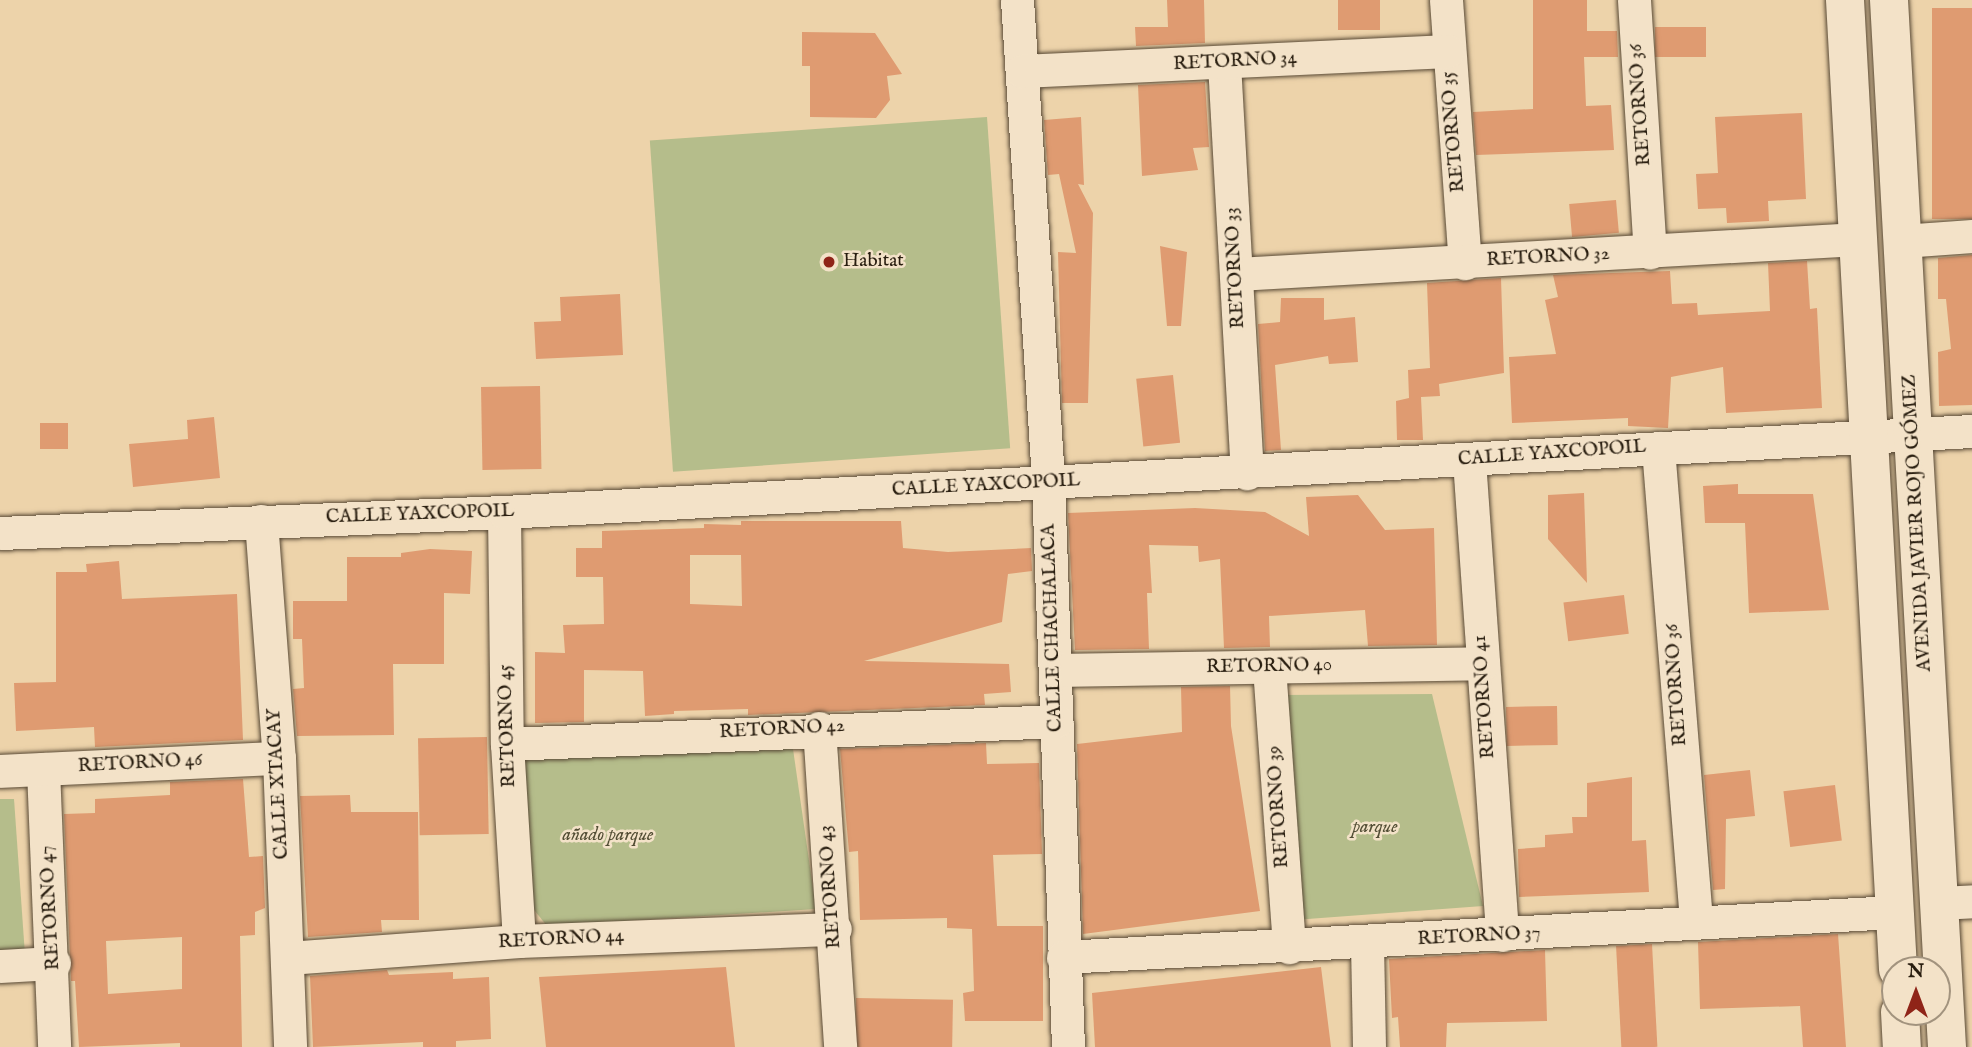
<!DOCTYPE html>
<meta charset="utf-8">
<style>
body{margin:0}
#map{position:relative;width:1972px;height:1047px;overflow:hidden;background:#edd3aa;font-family:"IM FELL English",serif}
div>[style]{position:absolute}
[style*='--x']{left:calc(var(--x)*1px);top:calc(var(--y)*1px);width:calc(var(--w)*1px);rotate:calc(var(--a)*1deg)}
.green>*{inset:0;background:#b5bd8b;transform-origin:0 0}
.building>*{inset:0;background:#df9b71;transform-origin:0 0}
.roads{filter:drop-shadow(0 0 2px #594a36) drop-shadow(0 0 2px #594a36)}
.minor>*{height:33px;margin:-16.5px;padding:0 16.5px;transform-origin:16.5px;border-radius:16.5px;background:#f3e2c8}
.secondary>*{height:38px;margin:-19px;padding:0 19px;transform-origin:19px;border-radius:19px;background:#f3e2c8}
.dots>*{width:19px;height:19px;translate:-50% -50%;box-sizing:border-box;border:4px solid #f3e2c8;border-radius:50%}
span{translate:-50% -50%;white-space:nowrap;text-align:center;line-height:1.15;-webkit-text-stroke:5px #f3e2c8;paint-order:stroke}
.street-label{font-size:19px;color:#281d0f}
.poi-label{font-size:19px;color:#281d0f}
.left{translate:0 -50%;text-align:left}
.park-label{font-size:19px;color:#524d34;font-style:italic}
.north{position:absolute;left:1881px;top:956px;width:70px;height:70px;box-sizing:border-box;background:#f3e2c8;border:2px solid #a2937e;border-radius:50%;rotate:0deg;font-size:19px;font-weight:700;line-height:28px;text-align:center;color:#281d0f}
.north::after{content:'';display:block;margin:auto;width:24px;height:32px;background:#8f2418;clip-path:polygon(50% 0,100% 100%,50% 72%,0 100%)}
</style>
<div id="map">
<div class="green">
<div style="left:987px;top:117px;width:332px;height:338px;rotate:86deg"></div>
<div style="clip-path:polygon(1432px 694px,1483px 906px,1294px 920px,1281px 695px)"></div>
<div style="clip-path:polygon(792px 742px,816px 909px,547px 926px,527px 901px,516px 785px,528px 753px)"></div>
<div style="clip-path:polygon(0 799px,14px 799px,25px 955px,0 956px)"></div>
</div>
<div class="building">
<div style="clip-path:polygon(1167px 0,1204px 0,1205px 43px,1136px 46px,1135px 27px,1168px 27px)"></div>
<div style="left:1338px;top:0;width:42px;height:30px"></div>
<div style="clip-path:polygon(1533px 0,1587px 0,1587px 31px,1617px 31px,1618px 57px,1584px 57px,1586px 106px,1611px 105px,1614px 150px,1476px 155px,1473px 112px,1533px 109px)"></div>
<div style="left:1932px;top:8px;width:40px;height:211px"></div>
<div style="left:1706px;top:27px;width:30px;height:51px;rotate:90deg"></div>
<div style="clip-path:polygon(802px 32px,875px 33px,902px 74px,887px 76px,890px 100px,876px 118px,810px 117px,810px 66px,802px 66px)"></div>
<div style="clip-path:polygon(1205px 82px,1209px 147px,1193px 148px,1198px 170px,1142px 176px,1138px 85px)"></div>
<div style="clip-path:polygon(1802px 113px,1806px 199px,1768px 201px,1769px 221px,1727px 223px,1726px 208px,1698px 209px,1696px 174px,1718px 173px,1715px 117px)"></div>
<div style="clip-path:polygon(1081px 117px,1084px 185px,1078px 184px,1093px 213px,1088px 403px,1062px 403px,1058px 252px,1076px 253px,1059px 174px,1048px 175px,1044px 120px)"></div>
<div style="left:1616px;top:200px;width:33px;height:47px;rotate:85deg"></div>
<div style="clip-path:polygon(1160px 246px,1187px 252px,1181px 326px,1167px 326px)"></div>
<div style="clip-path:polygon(1972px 255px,1972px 405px,1939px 406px,1938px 352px,1951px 349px,1946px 299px,1938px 299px,1938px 258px)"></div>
<div style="clip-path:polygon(1807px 261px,1810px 309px,1817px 308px,1822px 408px,1726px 413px,1723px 367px,1671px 377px,1668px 428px,1628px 426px,1628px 418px,1512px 423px,1509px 357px,1556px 354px,1545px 300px,1558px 297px,1553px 275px,1670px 271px,1672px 304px,1697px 303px,1698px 315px,1770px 311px,1768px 263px)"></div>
<div style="clip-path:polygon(1501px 278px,1504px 373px,1439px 384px,1440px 396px,1421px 397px,1423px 440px,1397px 440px,1396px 401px,1409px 398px,1408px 370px,1430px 368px,1427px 283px)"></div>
<div style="clip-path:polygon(620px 294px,623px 355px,536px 359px,534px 322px,561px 321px,560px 297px)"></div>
<div style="clip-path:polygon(1281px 298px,1324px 298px,1324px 320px,1355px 317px,1358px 362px,1329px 364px,1328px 356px,1275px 365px,1281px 450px,1265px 451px,1258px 324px,1280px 322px)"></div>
<div style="left:1173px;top:375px;width:68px;height:37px;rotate:84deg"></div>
<div style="left:540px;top:386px;width:83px;height:59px;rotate:89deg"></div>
<div style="clip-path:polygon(214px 417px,220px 478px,133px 487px,129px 444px,188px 439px,187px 420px)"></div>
<div style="left:68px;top:423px;width:26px;height:28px;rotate:90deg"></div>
<div style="clip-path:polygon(1738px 484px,1738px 494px,1813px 494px,1829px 610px,1749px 613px,1745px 523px,1705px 523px,1703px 486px)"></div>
<div style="clip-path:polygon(1584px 493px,1587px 583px,1548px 539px,1548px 495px)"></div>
<div style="clip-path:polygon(1358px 495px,1385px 530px,1434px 528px,1437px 645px,1368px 646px,1365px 610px,1269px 616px,1270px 647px,1224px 648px,1220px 559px,1199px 562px,1198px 546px,1149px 545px,1152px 593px,1147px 593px,1149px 649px,1075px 650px,1068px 513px,1195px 508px,1265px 512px,1309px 536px,1306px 497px)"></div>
<div style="clip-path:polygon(evenodd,741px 521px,901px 521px,903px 548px,948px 552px,1031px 548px,1032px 571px,1008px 574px,1002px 622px,864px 661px,1009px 664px,1011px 692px,984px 694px,985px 705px,748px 715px,748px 709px,674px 711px,674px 714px,645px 716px,643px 671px,584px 670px,584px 722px,535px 723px,535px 652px,565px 653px,563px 625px,604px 624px,603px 577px,576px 577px,576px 548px,602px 548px,602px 531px,704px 528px,704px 524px,741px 525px,741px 521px,690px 555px,741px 555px,742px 606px,690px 604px,690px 555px)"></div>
<div style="clip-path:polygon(430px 549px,472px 551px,470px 594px,444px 593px,444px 664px,393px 664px,394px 735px,297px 736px,293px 689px,304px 688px,302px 639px,293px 639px,293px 601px,347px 601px,347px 557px,401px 557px,401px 553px)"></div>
<div style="clip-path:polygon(119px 561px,122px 599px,237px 594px,243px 740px,95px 747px,94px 727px,16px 731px,14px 683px,56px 682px,56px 572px,87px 572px,86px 564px)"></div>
<div style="left:1624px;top:595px;width:39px;height:61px;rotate:83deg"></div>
<div style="clip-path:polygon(1230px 686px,1231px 726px,1260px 911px,1083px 934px,1077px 744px,1182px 732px,1181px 687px)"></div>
<div style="left:1557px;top:706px;width:39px;height:51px;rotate:89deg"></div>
<div style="left:487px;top:737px;width:97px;height:69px;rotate:89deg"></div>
<div style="clip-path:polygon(986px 743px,987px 764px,1039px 763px,1042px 854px,993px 855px,997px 926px,1043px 926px,1043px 1021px,965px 1021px,963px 993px,974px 991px,972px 929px,947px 928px,947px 918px,860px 920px,858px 851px,849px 852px,840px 749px)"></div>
<div style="clip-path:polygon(1750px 770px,1755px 816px,1726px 819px,1725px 889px,1713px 890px,1704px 775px)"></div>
<div style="clip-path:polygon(1632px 777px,1632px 841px,1646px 840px,1649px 892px,1519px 897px,1518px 849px,1545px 847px,1545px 835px,1573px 833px,1572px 817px,1587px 817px,1587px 783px)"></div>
<div style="clip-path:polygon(evenodd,243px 779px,249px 857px,263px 856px,265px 908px,255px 912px,255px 935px,240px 936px,242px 1047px,180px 1047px,180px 1043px,79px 1047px,75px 981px,71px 981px,64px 814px,95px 813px,95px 799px,170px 795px,170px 782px,243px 779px,182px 937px,182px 989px,108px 994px,106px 941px,182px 937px)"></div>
<div style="left:1835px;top:785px;width:56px;height:52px;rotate:83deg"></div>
<div style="clip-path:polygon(350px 795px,351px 812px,418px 812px,419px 920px,381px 920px,382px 932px,308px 937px,300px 796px)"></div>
<div style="clip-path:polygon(1838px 934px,1846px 1047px,1803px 1047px,1800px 1006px,1700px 1009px,1698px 942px)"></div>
<div style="left:1652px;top:944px;width:103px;height:36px;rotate:87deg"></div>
<div style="clip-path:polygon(1545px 950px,1547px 1021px,1447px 1023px,1446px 1047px,1400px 1047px,1398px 1017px,1392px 1018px,1389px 959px)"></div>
<div style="clip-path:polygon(726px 967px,735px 1047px,546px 1047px,539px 977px)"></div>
<div style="clip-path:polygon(1321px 967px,1331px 1047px,1095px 1047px,1092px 993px)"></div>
<div style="clip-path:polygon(387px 970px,389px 975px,453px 972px,453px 979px,489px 977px,491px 1039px,456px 1041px,456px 1047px,423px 1047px,423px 1042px,313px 1047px,310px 976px)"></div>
<div style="left:856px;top:998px;width:97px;height:49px;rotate:1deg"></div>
</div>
<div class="roads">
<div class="minor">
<div style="--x:1017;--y:0;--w:484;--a:86.3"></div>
<div style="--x:1048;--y:483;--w:564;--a:87.97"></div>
<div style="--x:1446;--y:0;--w:264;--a:85.9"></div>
<div style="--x:1634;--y:0;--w:253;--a:86.4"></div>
<div style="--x:1224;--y:63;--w:411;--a:86.8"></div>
<div style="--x:1022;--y:71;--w:426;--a:-2.7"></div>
<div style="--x:1902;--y:241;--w:70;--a:-4.1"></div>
<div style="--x:1237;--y:274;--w:622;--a:-3.23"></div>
<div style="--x:1658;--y:448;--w:476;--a:85.4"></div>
<div style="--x:1469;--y:460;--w:476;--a:86"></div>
<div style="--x:504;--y:512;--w:232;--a:89.3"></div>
<div style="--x:507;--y:744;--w:197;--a:86.5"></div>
<div style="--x:261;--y:521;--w:238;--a:85.7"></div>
<div style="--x:279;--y:758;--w:289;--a:87.8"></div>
<div style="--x:0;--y:533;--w:504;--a:-2.39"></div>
<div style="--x:504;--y:512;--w:1470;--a:-3.16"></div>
<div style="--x:1269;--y:667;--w:281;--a:85.9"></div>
<div style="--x:1055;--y:670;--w:428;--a:-0.9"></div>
<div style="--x:819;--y:728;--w:320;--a:86.2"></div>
<div style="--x:507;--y:744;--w:550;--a:-2.39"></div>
<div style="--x:43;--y:769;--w:278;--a:87.7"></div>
<div style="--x:0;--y:771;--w:279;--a:-2.7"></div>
<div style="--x:1939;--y:903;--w:33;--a:-3"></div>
<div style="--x:1367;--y:943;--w:104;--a:88.9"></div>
<div style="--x:1063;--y:957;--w:833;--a:-3.1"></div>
<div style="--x:288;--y:958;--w:232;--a:-4.2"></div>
<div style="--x:519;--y:941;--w:316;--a:-2.2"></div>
<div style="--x:0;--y:966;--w:54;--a:-3.2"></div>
</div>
<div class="secondary">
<div style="--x:1845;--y:0;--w:971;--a:86.87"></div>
<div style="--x:1889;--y:0;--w:1049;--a:86.83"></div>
<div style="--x:1900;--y:1012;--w:35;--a:87"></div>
</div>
</div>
<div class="dots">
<div style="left:829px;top:262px;background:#8f2418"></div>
</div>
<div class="street-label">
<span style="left:1235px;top:62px;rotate:-3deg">RETORNO 34</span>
<span style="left:1641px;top:105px;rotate:-94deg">RETORNO 36</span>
<span style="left:1454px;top:132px;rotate:-95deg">RETORNO 35</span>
<span style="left:1548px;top:258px;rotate:-3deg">RETORNO 32</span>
<span style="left:1236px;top:268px;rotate:-93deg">RETORNO 33</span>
<span style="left:1552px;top:454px;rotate:-4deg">CALLE YAXCOPOIL</span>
<span style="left:986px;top:486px;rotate:-3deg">CALLE YAXCOPOIL</span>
<span style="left:420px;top:515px;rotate:-2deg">CALLE YAXCOPOIL</span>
<span style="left:1918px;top:523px;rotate:-93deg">AVENIDA JAVIER ROJO GÓMEZ</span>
<span style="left:1053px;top:628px;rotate:-92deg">CALLE CHACHALACA</span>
<span style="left:1269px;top:667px;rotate:-1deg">RETORNO 40</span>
<span style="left:1677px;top:685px;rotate:-94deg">RETORNO 36</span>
<span style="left:1485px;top:697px;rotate:-94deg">RETORNO 41</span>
<span style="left:508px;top:726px;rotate:-92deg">RETORNO 45</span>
<span style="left:782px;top:730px;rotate:-3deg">RETORNO 42</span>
<span style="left:140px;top:764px;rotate:-3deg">RETORNO 46</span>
<span style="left:279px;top:784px;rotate:-93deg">CALLE XTACAY</span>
<span style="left:1279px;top:807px;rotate:-94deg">RETORNO 39</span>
<span style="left:831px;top:887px;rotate:-94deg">RETORNO 43</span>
<span style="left:51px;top:908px;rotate:-93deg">RETORNO 47</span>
<span style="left:1479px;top:937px;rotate:-3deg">RETORNO 37</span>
<span style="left:561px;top:940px;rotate:-3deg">RETORNO 44</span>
</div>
<div class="poi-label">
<span class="left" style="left:843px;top:262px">Habitat</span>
</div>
<div class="park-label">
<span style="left:1375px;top:828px">parque</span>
<span style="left:608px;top:836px">añado parque</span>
</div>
<div class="north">N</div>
</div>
